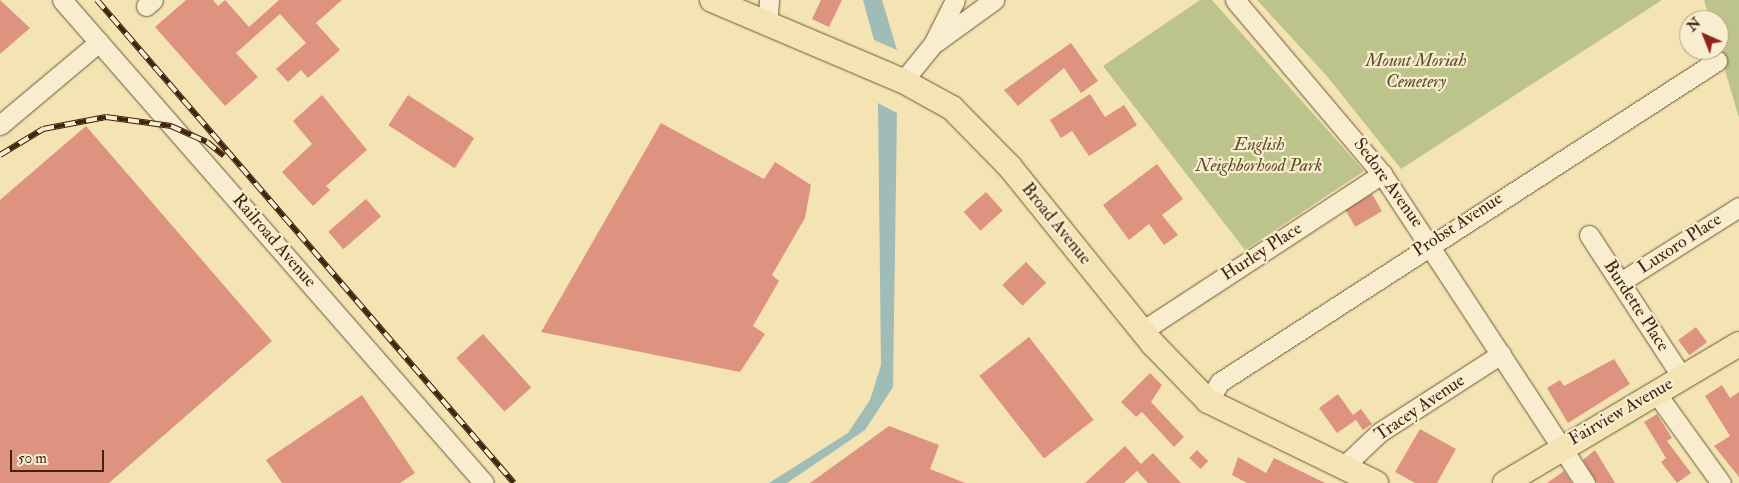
<!DOCTYPE html>
<style>
body{margin:0}
#map{position:relative;width:1739px;height:483px;overflow:hidden;background:#f4e4b3;font-family:"IM FELL Double Pica",serif}
div>[style]{position:absolute}
[style*='--x']{left:calc(var(--x)*1px);top:calc(var(--y)*1px);width:calc(var(--w)*1px);rotate:calc(var(--a)*1deg)}
.green>*{inset:0;background:#bcc48b}
.water>*{inset:0;background:#9fbcb7}
.building>*{inset:0;background:#de9380;transform-origin:0 0}
.roads{filter:drop-shadow(0 0 1px #6c5536) drop-shadow(0 0 1px #6c5536)}
.minor>*{height:19px;margin:-9.5px;padding:0 9.5px;transform-origin:9.5px;border-radius:9.5px;background:#f8edce}
.major>*{height:24px;margin:-12px;padding:0 12px;transform-origin:12px;border-radius:12px;background:#f4e4b3}
.rail>*{height:5.5px;margin-top:-2.75px;transform-origin:0;background:repeating-linear-gradient(90deg,#f8edce 0 11px,#3f250d 0 22px);box-sizing:border-box;border-block:1px solid #3f250d}
span{translate:-50% -50%;white-space:nowrap;text-align:center;line-height:1.15;-webkit-text-stroke:4.5px #f8edce;paint-order:stroke}
.park-label{font-size:18px;color:#5e4d2c;font-style:italic}
.street-label{font-size:18px;color:#3f250d}
.north{position:absolute;left:1679px;top:10px;width:50px;height:50px;box-sizing:border-box;background:#f8edce;border:1px solid #ae9d81;border-radius:50%;rotate:316deg;font-size:14px;font-weight:700;line-height:20px;text-align:center;color:#3f250d}
.north::after{content:'';display:block;margin:auto;width:18px;height:22px;background:#8f2418;clip-path:polygon(50% 0,100% 100%,50% 72%,0 100%)}
.scale{position:absolute;left:10px;top:450px;width:94px;height:22px;box-sizing:border-box;border:2px solid #3f250d;border-top:0;padding-left:6px;font-size:15px;line-height:18px;white-space:nowrap;color:#3f250d;-webkit-text-stroke:4px #f8edce;paint-order:stroke}
</style>
<div id="map">
<div class="green">
<div style="clip-path:polygon(1200px 0,1212px 0,1364px 171px,1245px 250px,1103px 66px)"></div>
<div style="clip-path:polygon(1257px 0,1662px 0,1401px 169px,1326px 75px)"></div>
<div style="clip-path:polygon(1704px 0,1739px 0,1739px 118px,1719px 50px,1719px 20px,1710px 20px)"></div>
</div>
<div class="water">
<div style="clip-path:polygon(863px 0,882px 0,897px 50px,874px 40px)"></div>
<div style="clip-path:polygon(878px 103px,897px 113px,893px 387px,865px 430px,787px 483px,769px 483px,848px 433px,870px 400px,881px 365px)"></div>
</div>
<div class="building">
<div style="clip-path:polygon(0 0,30px 28px,0 54px)"></div>
<div style="clip-path:polygon(186px 0,213px 0,218px 6px,225px 0,249px 27px,279px 0,342px 0,316px 23px,340px 50px,308px 78px,301px 70px,288px 82px,276px 69px,306px 43px,280px 14px,236px 53px,258px 77px,225px 106px,155px 27px)"></div>
<div style="clip-path:polygon(821px 0,842px 0,829px 27px,812px 19px)"></div>
<div style="clip-path:polygon(1071px 43px,1098px 81px,1081px 93px,1064px 68px,1018px 106px,1004px 90px)"></div>
<div style="clip-path:polygon(1090px 94px,1105px 117px,1124px 105px,1137px 125px,1089px 156px,1072px 131px,1061px 138px,1050px 120px)"></div>
<div style="clip-path:polygon(322px 95px,367px 150px,326px 186px,330px 190px,313px 206px,282px 172px,312px 144px,293px 121px)"></div>
<div style="left:408px;top:95px;width:79px;height:36px;rotate:33deg"></div>
<div style="clip-path:polygon(661px 123px,764px 179px,775px 162px,811px 185px,805px 218px,772px 275px,779px 281px,753px 326px,765px 334px,740px 372px,541px 332px)"></div>
<div style="clip-path:polygon(86px 126px,272px 341px,109px 483px,0 483px,0 200px)"></div>
<div style="clip-path:polygon(1157px 164px,1183px 199px,1162px 215px,1178px 235px,1164px 245px,1149px 224px,1129px 240px,1103px 205px)"></div>
<div style="left:986px;top:192px;width:25px;height:30px;rotate:48deg"></div>
<div style="left:1372px;top:194px;width:20px;height:31px;rotate:60deg"></div>
<div style="left:366px;top:199px;width:23px;height:50px;rotate:49deg"></div>
<div style="left:1026px;top:262px;width:29px;height:33px;rotate:46deg"></div>
<div style="left:1696px;top:327px;width:19px;height:22px;rotate:54deg"></div>
<div style="left:483px;top:334px;width:72px;height:36px;rotate:48deg"></div>
<div style="left:1029px;top:337px;width:105px;height:63px;rotate:52deg"></div>
<div style="clip-path:polygon(1614px 359px,1630px 384px,1568px 423px,1547px 388px,1560px 380px,1564px 386px)"></div>
<div style="clip-path:polygon(1150px 373px,1162px 385px,1151px 402px,1184px 437px,1174px 447px,1142px 412px,1136px 417px,1121px 402px)"></div>
<div style="clip-path:polygon(1722px 385px,1730px 398px,1739px 392px,1739px 477px,1714px 446px,1730px 436px,1705px 396px)"></div>
<div style="clip-path:polygon(1338px 394px,1353px 415px,1361px 409px,1372px 424px,1363px 430px,1356px 420px,1337px 433px,1319px 408px)"></div>
<div style="clip-path:polygon(362px 395px,415px 473px,400px 483px,282px 483px,266px 460px)"></div>
<div style="clip-path:polygon(1657px 414px,1672px 438px,1667px 441px,1691px 473px,1677px 483px,1661px 462px,1666px 458px,1644px 422px)"></div>
<div style="clip-path:polygon(889px 426px,939px 445px,930px 469px,965px 483px,810px 483px)"></div>
<div style="clip-path:polygon(1420px 429px,1456px 449px,1437px 483px,1415px 483px,1395px 472px)"></div>
<div style="clip-path:polygon(1125px 446px,1141px 464px,1153px 453px,1181px 483px,1148px 483px,1137px 471px,1124px 483px,1085px 483px)"></div>
<div style="left:1197px;top:450px;width:16px;height:11px;rotate:45deg"></div>
<div style="clip-path:polygon(1595px 450px,1615px 483px,1597px 483px,1583px 460px)"></div>
<div style="clip-path:polygon(1238px 457px,1266px 473px,1274px 458px,1325px 483px,1247px 483px,1232px 475px)"></div>
<div style="clip-path:polygon(1564px 471px,1572px 483px,1547px 483px)"></div>
</div>
<div class="roads">
<div class="minor">
<div style="--x:62;--y:0;--w:641;--a:48.86"></div>
<div style="--x:1235;--y:0;--w:228;--a:49.8"></div>
<div style="--x:1382;--y:174;--w:370;--a:56.7"></div>
<div style="--x:146;--y:6;--w:9;--a:-41"></div>
<div style="--x:767;--y:24;--w:24;--a:-85"></div>
<div style="--x:936;--y:42;--w:72;--a:-35.9"></div>
<div style="--x:903;--y:81;--w:48;--a:-51"></div>
<div style="--x:933;--y:44;--w:49;--a:-63.4"></div>
<div style="--x:0;--y:125;--w:129;--a:-40"></div>
<div style="--x:1589;--y:235;--w:170;--a:56.8"></div>
<div style="--x:1622;--y:281;--w:138;--a:-32.3"></div>
<div style="--x:1142;--y:331;--w:287;--a:-33.2"></div>
<div style="--x:1656;--y:393;--w:111;--a:54.2"></div>
<div style="--x:1208;--y:401;--w:22;--a:-58"></div>
<div style="--x:1220;--y:382;--w:592;--a:-32.86"></div>
<div style="--x:1343;--y:467;--w:51;--a:-43.4"></div>
<div style="--x:1380;--y:432;--w:144;--a:-32.8"></div>
</div>
<div class="major">
<div style="--x:712;--y:0;--w:207;--a:23"></div>
<div style="--x:903;--y:81;--w:56;--a:28.9"></div>
<div style="--x:952;--y:108;--w:83;--a:45.5"></div>
<div style="--x:1010;--y:167;--w:228;--a:51.1"></div>
<div style="--x:1153;--y:344;--w:79;--a:46"></div>
<div style="--x:1208;--y:401;--w:187;--a:26"></div>
<div style="--x:1505;--y:483;--w:272;--a:-30.7"></div>
</div>
</div>
<div class="rail">
<div style="--x:97;--y:0;--w:638;--a:49.19"></div>
<div style="--x:0;--y:155;--w:50;--a:-31.2"></div>
<div style="--x:43;--y:129;--w:64;--a:-10.8"></div>
<div style="--x:106;--y:117;--w:66;--a:7.9"></div>
<div style="--x:171;--y:126;--w:39;--a:24"></div>
<div style="--x:207;--y:142;--w:22;--a:39"></div>
</div>
<div class="park-label">
<span style="left:1416px;top:72px">Mount Moriah<br>Cemetery</span>
<span style="left:1259px;top:156px">English<br>Neighborhood Park</span>
</div>
<div class="street-label">
<span style="left:1388px;top:183px;rotate:54deg">Sedore Avenue</span>
<span style="left:1056px;top:224px;rotate:51deg">Broad Avenue</span>
<span style="left:1458px;top:225px;rotate:-33deg">Probst Avenue</span>
<span style="left:274px;top:241px;rotate:49deg">Railroad Avenue</span>
<span style="left:1680px;top:244px;rotate:-33deg">Luxoro Place</span>
<span style="left:1262px;top:252px;rotate:-33deg">Hurley Place</span>
<span style="left:1636px;top:306px;rotate:57deg">Burdette Place</span>
<span style="left:1420px;top:408px;rotate:-34deg">Tracey Avenue</span>
<span style="left:1621px;top:412px;rotate:-30deg">Fairview Avenue</span>
</div>
<div class="north">N</div>
<div class="scale">50 m</div>
</div>
